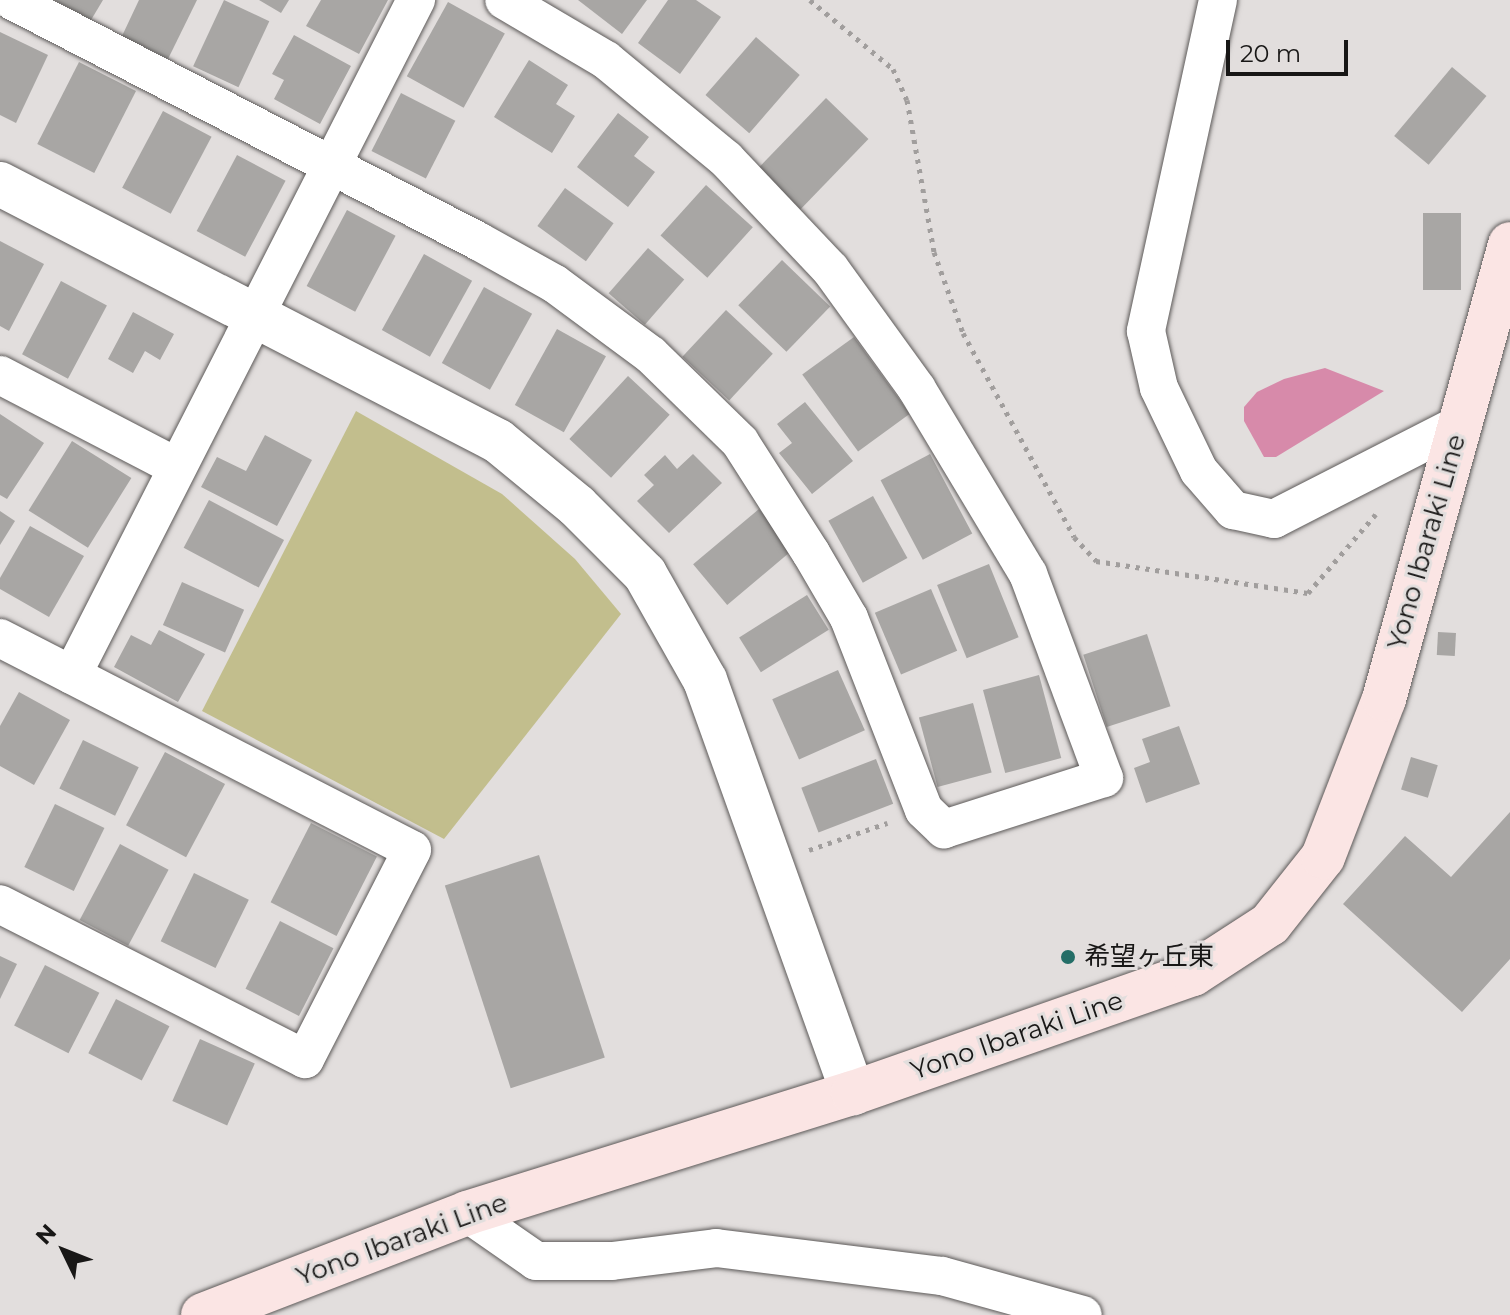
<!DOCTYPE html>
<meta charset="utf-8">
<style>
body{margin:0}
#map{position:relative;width:1510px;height:1315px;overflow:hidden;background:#e2dedd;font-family:Montserrat,"Noto Sans JP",sans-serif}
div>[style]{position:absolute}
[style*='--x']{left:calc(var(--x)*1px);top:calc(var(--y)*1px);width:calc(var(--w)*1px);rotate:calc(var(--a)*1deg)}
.green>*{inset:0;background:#c2be8d}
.water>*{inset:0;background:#d78aaa}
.building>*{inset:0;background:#a8a6a4;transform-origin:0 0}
.path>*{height:5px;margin-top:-2.5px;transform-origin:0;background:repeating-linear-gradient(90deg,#a19e9d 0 4px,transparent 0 10px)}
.roads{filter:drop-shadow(0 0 2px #5d5a59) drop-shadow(0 0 2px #5d5a59)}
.minor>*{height:38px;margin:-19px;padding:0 19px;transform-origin:19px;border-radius:19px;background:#fff}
.tertiary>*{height:44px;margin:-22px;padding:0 22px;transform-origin:22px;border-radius:22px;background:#fff}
.secondary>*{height:44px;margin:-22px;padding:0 22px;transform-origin:22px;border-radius:22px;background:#fbe5e4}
.dots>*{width:22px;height:22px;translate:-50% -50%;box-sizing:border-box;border:4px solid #e2dedd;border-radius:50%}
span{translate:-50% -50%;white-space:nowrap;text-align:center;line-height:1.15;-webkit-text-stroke:6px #e2dedd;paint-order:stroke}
.street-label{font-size:26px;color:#181716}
.poi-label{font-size:26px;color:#181716}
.left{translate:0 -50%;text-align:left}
.north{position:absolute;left:24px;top:1211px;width:80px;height:80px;-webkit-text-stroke:6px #e2dedd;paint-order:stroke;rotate:313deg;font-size:22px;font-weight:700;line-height:32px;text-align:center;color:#181716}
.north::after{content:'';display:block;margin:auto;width:28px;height:36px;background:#181716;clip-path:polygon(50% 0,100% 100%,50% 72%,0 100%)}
.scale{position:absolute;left:1226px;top:40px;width:122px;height:36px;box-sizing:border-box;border:4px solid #181716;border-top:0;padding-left:10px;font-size:24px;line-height:28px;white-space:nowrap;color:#181716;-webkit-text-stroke:6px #e2dedd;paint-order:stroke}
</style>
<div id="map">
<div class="green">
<div style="clip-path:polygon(356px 411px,502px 494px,575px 559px,621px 614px,444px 839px,202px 711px)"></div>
</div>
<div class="water">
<div style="clip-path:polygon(1325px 368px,1384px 391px,1276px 457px,1264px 457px,1244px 421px,1244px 407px,1257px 392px,1284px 379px)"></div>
</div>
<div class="building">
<div style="clip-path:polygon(54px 0,103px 0,91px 20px)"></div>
<div style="clip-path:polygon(139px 0,197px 0,168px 59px,122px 36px)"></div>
<div style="left:224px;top:0;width:50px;height:73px;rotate:25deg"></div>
<div style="clip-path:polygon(259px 0,289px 0,281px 13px)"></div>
<div style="clip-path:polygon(321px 0,388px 0,359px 54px,306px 26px)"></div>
<div style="clip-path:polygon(578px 0,647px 0,622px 34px)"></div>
<div style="clip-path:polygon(668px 0,696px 0,721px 17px,680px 74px,638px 43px)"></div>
<div style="left:448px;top:2px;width:65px;height:85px;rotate:29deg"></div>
<div style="clip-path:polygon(0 32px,48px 55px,16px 123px,0 115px)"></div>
<div style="clip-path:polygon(294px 35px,351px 66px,320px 124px,274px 99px,284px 80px,272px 74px)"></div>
<div style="left:756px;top:37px;width:58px;height:77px;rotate:41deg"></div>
<div style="clip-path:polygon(529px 60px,568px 85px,556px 104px,575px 116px,552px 153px,494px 117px)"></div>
<div style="left:79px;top:62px;width:64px;height:92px;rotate:27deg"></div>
<div style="left:1452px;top:67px;width:45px;height:90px;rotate:40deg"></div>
<div style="left:401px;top:93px;width:61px;height:65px;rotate:27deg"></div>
<div style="left:826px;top:98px;width:59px;height:98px;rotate:44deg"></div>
<div style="left:163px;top:111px;width:55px;height:87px;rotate:28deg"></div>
<div style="clip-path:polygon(618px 113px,649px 137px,634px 156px,655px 172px,628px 207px,577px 167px)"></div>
<div style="left:237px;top:155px;width:55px;height:86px;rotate:28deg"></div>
<div style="left:706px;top:185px;width:63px;height:68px;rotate:42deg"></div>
<div style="left:565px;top:188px;width:60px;height:47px;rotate:36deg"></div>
<div style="left:347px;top:210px;width:55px;height:86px;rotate:28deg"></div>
<div style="left:1423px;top:213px;width:38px;height:77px"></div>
<div style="clip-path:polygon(0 241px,44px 264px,9px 331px,0 326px)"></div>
<div style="left:648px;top:248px;width:48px;height:60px;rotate:41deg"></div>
<div style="left:424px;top:254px;width:55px;height:87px;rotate:29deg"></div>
<div style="left:782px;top:260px;width:67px;height:63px;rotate:44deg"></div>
<div style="left:61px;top:281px;width:52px;height:83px;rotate:28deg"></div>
<div style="left:484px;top:287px;width:55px;height:87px;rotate:29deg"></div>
<div style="left:726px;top:310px;width:64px;height:64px;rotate:43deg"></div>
<div style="clip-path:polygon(133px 312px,174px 334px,160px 360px,145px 351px,133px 373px,108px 359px)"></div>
<div style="left:557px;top:329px;width:56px;height:87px;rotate:29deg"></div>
<div style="left:854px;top:337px;width:95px;height:64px;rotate:54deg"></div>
<div style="left:628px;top:376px;width:57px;height:86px;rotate:43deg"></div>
<div style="clip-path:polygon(805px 402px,853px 461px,812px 494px,779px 453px,792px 443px,777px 424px)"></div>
<div style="clip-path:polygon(0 414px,44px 443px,7px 499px,0 495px)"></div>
<div style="clip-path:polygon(265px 435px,312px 460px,277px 526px,201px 487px,217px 457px,246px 471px)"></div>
<div style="left:72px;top:441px;width:70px;height:82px;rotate:32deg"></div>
<div style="clip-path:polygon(693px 454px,722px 483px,669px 533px,637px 501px,654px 485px,644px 475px,665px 455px,677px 469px)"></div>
<div style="left:930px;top:454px;width:90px;height:56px;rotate:62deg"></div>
<div style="left:873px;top:496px;width:71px;height:51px;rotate:61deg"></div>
<div style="left:209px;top:500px;width:85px;height:54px;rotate:28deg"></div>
<div style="left:759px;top:509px;width:53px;height:86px;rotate:50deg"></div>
<div style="clip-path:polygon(0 511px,15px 521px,0 545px)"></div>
<div style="clip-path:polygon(30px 526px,84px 556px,49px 617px,0 589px,0 578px)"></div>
<div style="left:989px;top:564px;width:79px;height:56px;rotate:68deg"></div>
<div style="left:182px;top:582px;width:68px;height:47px;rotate:24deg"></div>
<div style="left:931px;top:589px;width:67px;height:61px;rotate:67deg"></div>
<div style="left:807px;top:595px;width:41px;height:80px;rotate:58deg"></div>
<div style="clip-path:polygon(159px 630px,205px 654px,178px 702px,114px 667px,131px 635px,151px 645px)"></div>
<div style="left:1438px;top:632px;width:18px;height:23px;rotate:3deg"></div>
<div style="left:1147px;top:634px;width:76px;height:67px;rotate:72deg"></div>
<div style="left:838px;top:670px;width:66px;height:72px;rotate:66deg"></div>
<div style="left:1039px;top:675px;width:86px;height:58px;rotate:75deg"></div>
<div style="clip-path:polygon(19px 692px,70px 720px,34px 785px,0 766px,0 726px)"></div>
<div style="left:973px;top:703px;width:72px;height:56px;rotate:75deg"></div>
<div style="clip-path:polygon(1179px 726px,1200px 784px,1146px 803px,1134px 768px,1150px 762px,1142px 739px)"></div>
<div style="left:83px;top:740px;width:62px;height:54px;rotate:26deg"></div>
<div style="left:165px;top:752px;width:68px;height:83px;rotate:28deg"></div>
<div style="left:1411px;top:757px;width:28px;height:34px;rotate:17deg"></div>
<div style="left:876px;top:759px;width:48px;height:80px;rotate:69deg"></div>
<div style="left:55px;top:804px;width:55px;height:70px;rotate:26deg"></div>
<div style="clip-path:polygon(1510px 812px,1510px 959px,1462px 1012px,1343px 904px,1405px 836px,1451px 877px)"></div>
<div style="left:311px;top:823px;width:74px;height:89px;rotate:27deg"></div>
<div style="left:120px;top:844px;width:55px;height:86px;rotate:28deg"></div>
<div style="left:539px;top:855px;width:213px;height:99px;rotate:72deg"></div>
<div style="left:194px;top:873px;width:61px;height:76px;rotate:26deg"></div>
<div style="left:280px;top:921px;width:60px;height:76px;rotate:27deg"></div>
<div style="clip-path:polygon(0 956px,17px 964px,0 999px)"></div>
<div style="left:45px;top:965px;width:61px;height:68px;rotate:27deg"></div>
<div style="left:116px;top:999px;width:60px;height:61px;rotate:27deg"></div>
<div style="left:200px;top:1039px;width:60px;height:68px;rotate:24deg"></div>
</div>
<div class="path">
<div style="--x:810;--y:0;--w:108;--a:39.7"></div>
<div style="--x:893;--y:69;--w:34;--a:66"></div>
<div style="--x:907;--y:100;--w:154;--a:79.9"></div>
<div style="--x:934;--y:252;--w:86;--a:70.3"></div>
<div style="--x:963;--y:333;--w:232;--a:61.4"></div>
<div style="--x:1074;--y:537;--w:33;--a:47"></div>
<div style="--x:1096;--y:561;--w:214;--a:8.6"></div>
<div style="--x:1308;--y:593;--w:104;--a:-49.3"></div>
<div style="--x:809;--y:850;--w:83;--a:-19.1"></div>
</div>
<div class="roads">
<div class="minor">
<div style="--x:11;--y:0;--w:526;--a:27.3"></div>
<div style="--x:478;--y:241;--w:88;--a:29.2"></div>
<div style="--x:555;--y:284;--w:119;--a:36.5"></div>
<div style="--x:651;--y:355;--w:124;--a:44.3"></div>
<div style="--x:740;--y:442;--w:132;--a:57.4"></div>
<div style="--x:811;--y:553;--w:75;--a:59.7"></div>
<div style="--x:849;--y:618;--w:206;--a:68.7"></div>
<div style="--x:924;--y:810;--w:28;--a:44"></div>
<div style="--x:944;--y:829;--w:168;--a:-17.7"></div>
<div style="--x:1104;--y:778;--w:218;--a:-110.4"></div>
<div style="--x:1028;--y:574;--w:216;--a:-121"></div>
<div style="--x:917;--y:389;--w:148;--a:-125.9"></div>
<div style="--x:830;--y:269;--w:151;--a:-133.4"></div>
<div style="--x:726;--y:159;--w:156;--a:-140.5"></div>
<div style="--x:606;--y:60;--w:118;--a:-149.5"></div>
<div style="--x:1218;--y:0;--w:339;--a:102.3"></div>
<div style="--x:1146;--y:331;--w:58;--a:77.2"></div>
<div style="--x:1159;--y:388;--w:92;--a:64.3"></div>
<div style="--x:1199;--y:471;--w:52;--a:48.9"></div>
<div style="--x:1233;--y:510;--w:42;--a:12.4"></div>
<div style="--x:1274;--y:519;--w:209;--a:-27.1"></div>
<div style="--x:0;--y:375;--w:199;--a:27.5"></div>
<div style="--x:0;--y:638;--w:463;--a:27.2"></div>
<div style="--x:412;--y:850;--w:235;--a:117.1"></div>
<div style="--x:305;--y:1059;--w:342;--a:-153.1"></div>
<div style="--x:72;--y:675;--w:758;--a:-63"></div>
<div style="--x:467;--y:1213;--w:84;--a:34.8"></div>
<div style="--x:536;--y:1261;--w:76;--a:0"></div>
<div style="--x:612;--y:1261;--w:105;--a:-7.1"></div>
<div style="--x:716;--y:1248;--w:228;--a:7.1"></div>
<div style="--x:942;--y:1276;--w:146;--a:15.5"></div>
</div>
<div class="tertiary">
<div style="--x:0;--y:184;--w:560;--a:27.3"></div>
<div style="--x:498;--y:441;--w:102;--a:39.4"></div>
<div style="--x:577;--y:506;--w:96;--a:45"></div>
<div style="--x:645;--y:574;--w:122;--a:60.5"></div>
<div style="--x:705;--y:680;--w:439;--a:70.3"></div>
</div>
<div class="secondary">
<div style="--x:203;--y:1315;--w:283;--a:-21.1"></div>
<div style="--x:467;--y:1213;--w:404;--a:-17.3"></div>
<div style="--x:853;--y:1093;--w:360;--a:-19.3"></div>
<div style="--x:1193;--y:974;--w:92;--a:-33"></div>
<div style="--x:1270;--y:924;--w:85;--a:-51.7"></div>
<div style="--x:1323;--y:857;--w:169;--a:-68.9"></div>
<div style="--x:1384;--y:699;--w:472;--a:-74.5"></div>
</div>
</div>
<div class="dots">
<div style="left:1068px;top:957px;background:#246e67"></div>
</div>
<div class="street-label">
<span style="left:1427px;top:542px;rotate:-74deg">Yono Ibaraki Line</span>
<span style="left:1017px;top:1036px;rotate:-19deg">Yono Ibaraki Line</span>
<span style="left:402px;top:1240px;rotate:-20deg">Yono Ibaraki Line</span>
</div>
<div class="poi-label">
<span class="left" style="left:1084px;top:957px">希望ヶ丘東</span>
</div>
<div class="north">N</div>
<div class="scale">20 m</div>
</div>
